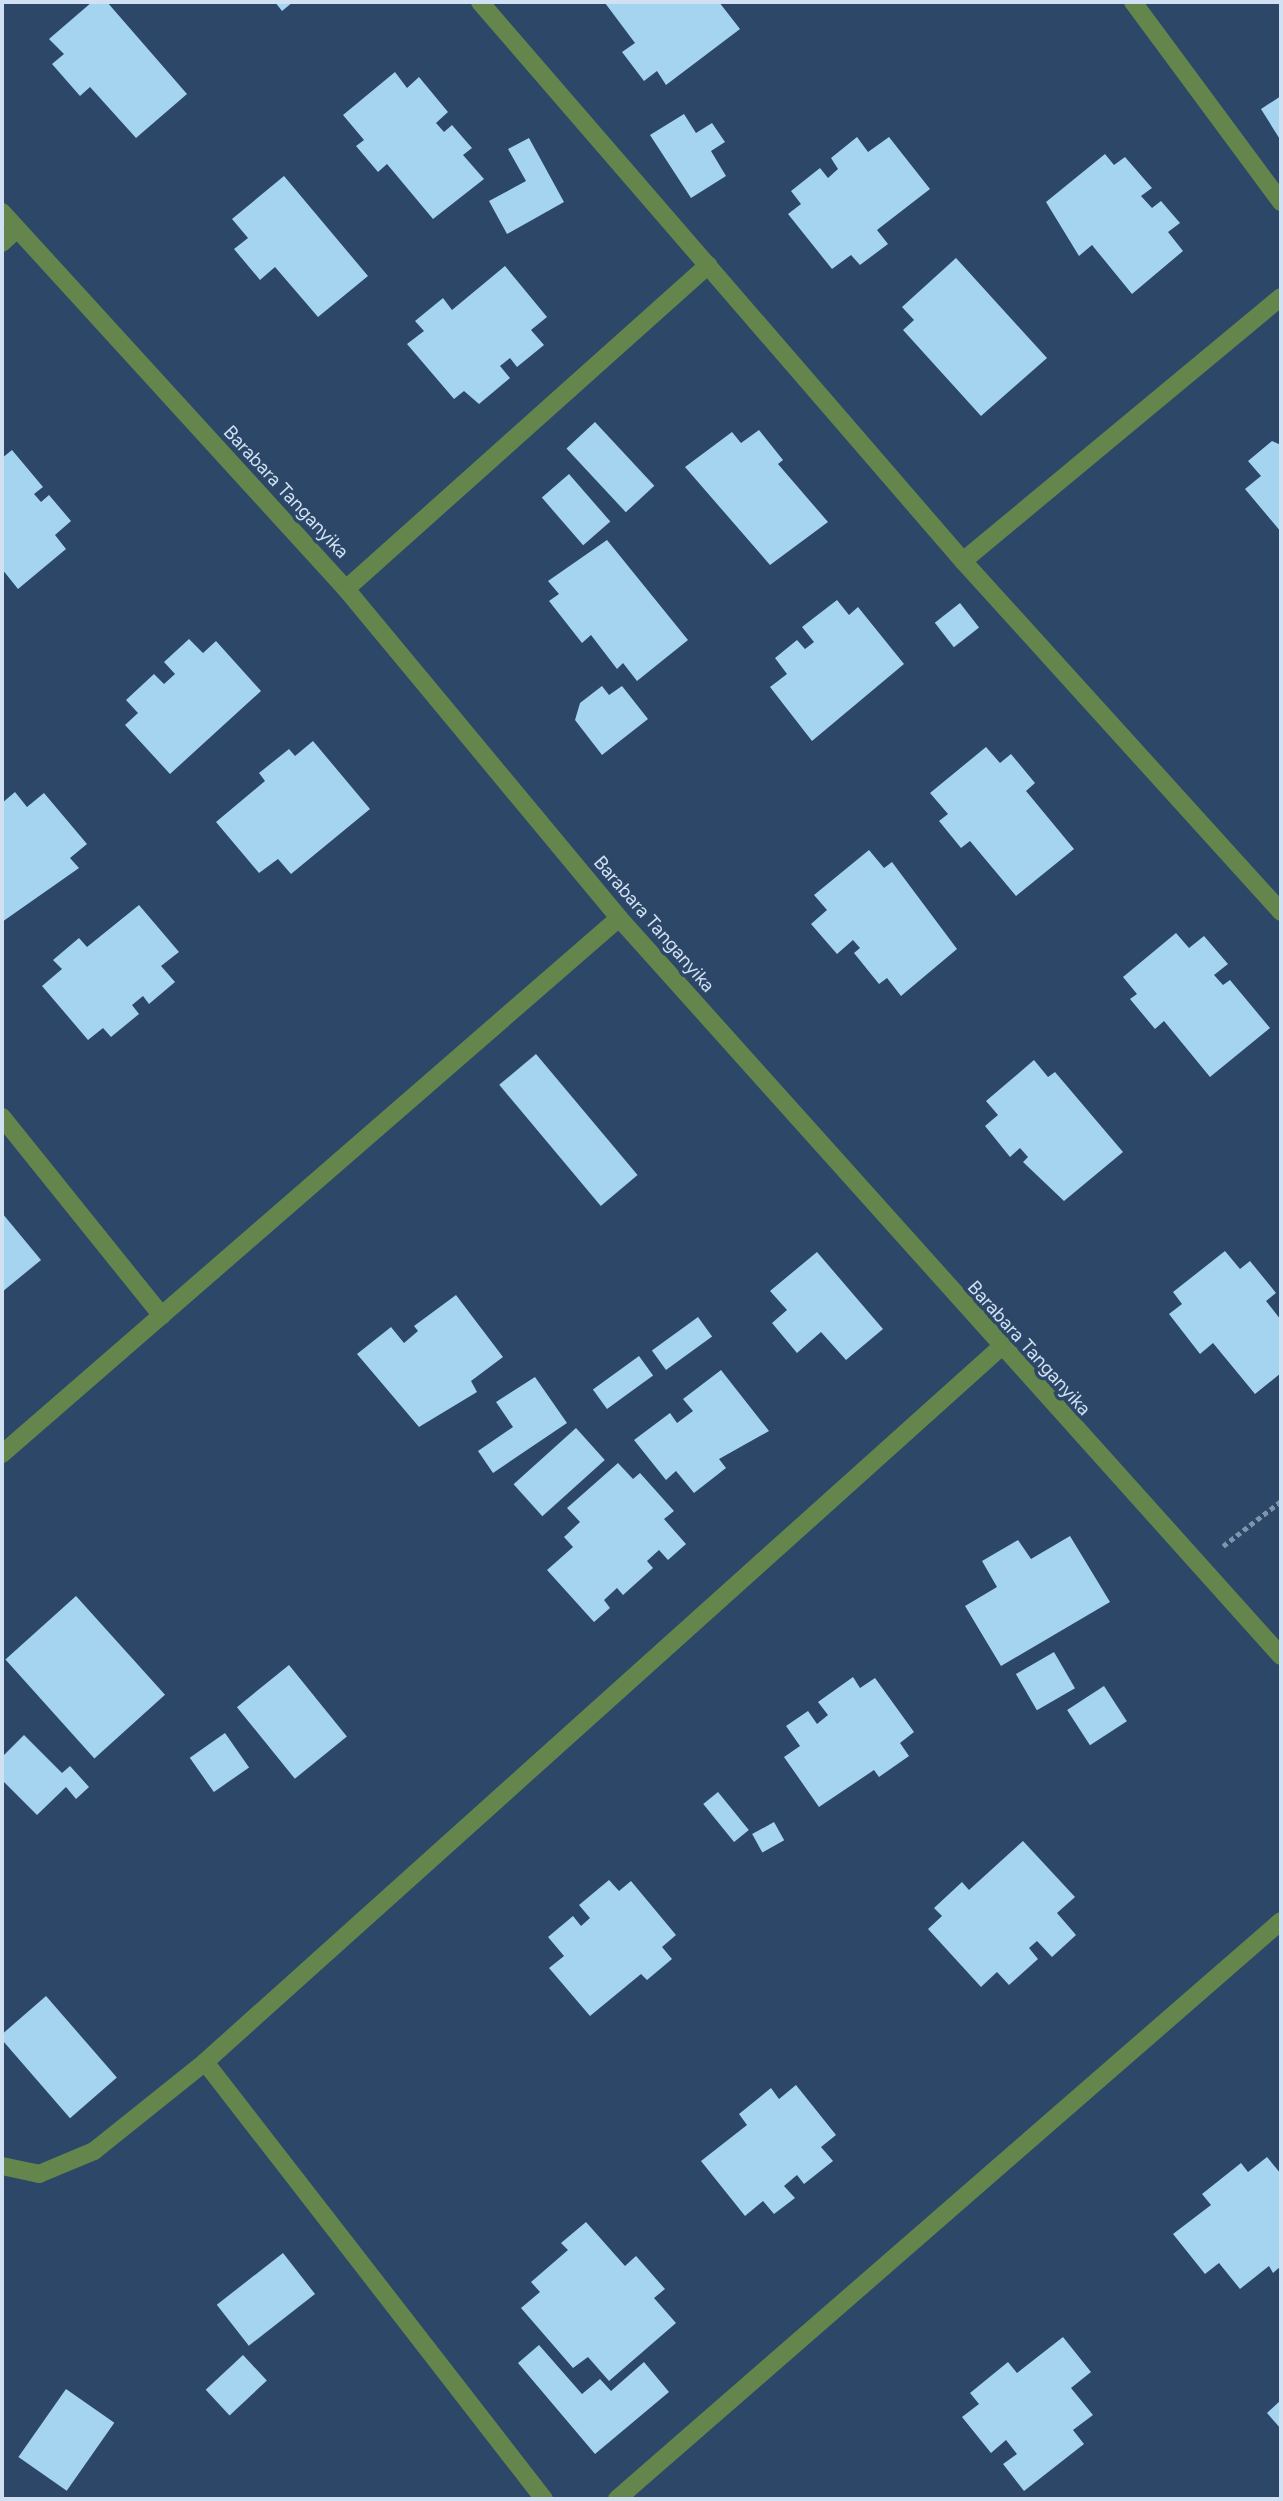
<!DOCTYPE html>
<style>
body{margin:0}
#map{position:relative;width:1283px;height:2501px;overflow:hidden;background:#2c4767;font-family:Figtree,sans-serif}
div>[style]{position:absolute}
[style*='--x']{left:calc(var(--x)*1px);top:calc(var(--y)*1px);width:calc(var(--w)*1px);rotate:calc(var(--a)*1deg)}
.building>*{inset:0;background:#a4d4f0;transform-origin:0 0}
.path>*{height:4.5px;margin-top:-2.25px;transform-origin:0;background:repeating-linear-gradient(90deg,#7e94ad 0 5px,transparent 0 8.5px)}
.minor>*{height:18px;margin:-9px;padding:0 9px;transform-origin:9px;border-radius:9px;background:#64864d}
span{translate:-50% -50%;white-space:nowrap;text-align:center;line-height:1.15;-webkit-text-stroke:7px #2c4767;paint-order:stroke}
.street-label{font-size:19px;color:#d1e1f4}
.frame{position:absolute;inset:0;border:4px solid #d1e1f4;pointer-events:none}
</style>
<div id="map">
<div class="building">
<div style="clip-path:polygon(92px 2px,107px 2px,187px 94px,136px 138px,90px 87px,80px 96px,52px 64px,64px 54px,49px 39px)"></div>
<div style="clip-path:polygon(275px 2px,293px 2px,282px 11px)"></div>
<div style="clip-path:polygon(719px 2px,740px 29px,666px 85px,657px 71px,644px 81px,622px 52px,635px 43px,605px 3px)"></div>
<div style="clip-path:polygon(395px 72px,407px 88px,419px 77px,448px 112px,436px 123px,444px 132px,452px 125px,472px 148px,463px 155px,484px 179px,433px 219px,387px 164px,378px 172px,356px 146px,364px 140px,343px 115px)"></div>
<div style="clip-path:polygon(1281px 96px,1281px 141px,1261px 109px)"></div>
<div style="clip-path:polygon(684px 114px,696px 133px,712px 123px,725px 142px,711px 151px,726px 176px,691px 198px,650px 135px)"></div>
<div style="clip-path:polygon(857px 137px,868px 152px,889px 137px,930px 189px,877px 230px,888px 244px,860px 265px,851px 255px,832px 269px,788px 214px,801px 204px,791px 191px,820px 168px,828px 178px,838px 169px,831px 158px)"></div>
<div style="clip-path:polygon(529px 138px,564px 202px,507px 234px,489px 201px,526px 181px,508px 149px)"></div>
<div style="clip-path:polygon(1105px 154px,1114px 165px,1125px 157px,1152px 188px,1141px 196px,1152px 208px,1161px 201px,1180px 223px,1168px 232px,1183px 251px,1132px 294px,1092px 245px,1079px 256px,1046px 202px)"></div>
<div style="clip-path:polygon(284px 176px,368px 276px,318px 317px,275px 267px,260px 280px,234px 249px,248px 238px,232px 219px)"></div>
<div style="clip-path:polygon(956px 258px,1047px 358px,981px 416px,903px 330px,914px 320px,902px 307px)"></div>
<div style="clip-path:polygon(505px 266px,547px 317px,531px 330px,544px 345px,517px 367px,510px 358px,500px 366px,510px 378px,479px 404px,464px 391px,454px 399px,407px 344px,424px 331px,415px 321px,443px 298px,452px 310px)"></div>
<div style="left:595px;top:422px;width:87px;height:39px;rotate:47deg"></div>
<div style="clip-path:polygon(759px 430px,783px 460px,778px 464px,828px 522px,770px 565px,685px 467px,732px 432px,741px 443px)"></div>
<div style="clip-path:polygon(1272px 441px,1281px 445px,1281px 532px,1245px 489px,1261px 476px,1248px 461px)"></div>
<div style="clip-path:polygon(12px 450px,43px 487px,34px 494px,41px 502px,49px 495px,71px 521px,55px 535px,66px 549px,18px 589px,2px 569px,2px 458px)"></div>
<div style="left:569px;top:474px;width:63px;height:36px;rotate:49deg"></div>
<div style="clip-path:polygon(607px 540px,688px 640px,637px 681px,623px 663px,617px 669px,591px 635px,582px 643px,549px 601px,559px 594px,548px 581px)"></div>
<div style="clip-path:polygon(837px 600px,849px 615px,858px 607px,904px 664px,812px 741px,770px 687px,787px 674px,775px 658px,797px 640px,805px 649px,814px 642px,802px 627px)"></div>
<div style="left:960px;top:603px;width:31px;height:32px;rotate:52deg"></div>
<div style="clip-path:polygon(189px 639px,203px 653px,216px 641px,261px 691px,170px 774px,125px 725px,138px 713px,126px 700px,154px 674px,164px 684px,175px 674px,164px 662px)"></div>
<div style="clip-path:polygon(602px 686px,609px 695px,622px 686px,648px 719px,602px 755px,575px 720px,580px 703px)"></div>
<div style="clip-path:polygon(313px 741px,370px 809px,291px 874px,278px 859px,259px 873px,216px 822px,265px 781px,259px 773px,289px 749px,295px 756px)"></div>
<div style="clip-path:polygon(986px 747px,1000px 763px,1011px 754px,1035px 783px,1026px 791px,1074px 849px,1016px 896px,970px 841px,961px 848px,939px 821px,948px 814px,930px 793px)"></div>
<div style="clip-path:polygon(15px 792px,27px 807px,44px 793px,87px 844px,70px 858px,79px 868px,2px 922px,2px 803px)"></div>
<div style="clip-path:polygon(869px 850px,884px 868px,892px 862px,957px 949px,901px 996px,887px 978px,879px 984px,854px 953px,860px 948px,853px 940px,837px 954px,811px 924px,827px 910px,814px 895px)"></div>
<div style="clip-path:polygon(139px 905px,179px 952px,161px 966px,175px 982px,149px 1004px,143px 996px,132px 1005px,139px 1014px,111px 1037px,103px 1028px,88px 1040px,42px 986px,62px 969px,53px 960px,79px 938px,87px 947px)"></div>
<div style="clip-path:polygon(1176px 933px,1189px 948px,1204px 936px,1228px 964px,1214px 975px,1223px 985px,1230px 980px,1270px 1028px,1210px 1077px,1164px 1021px,1155px 1029px,1130px 999px,1137px 994px,1123px 977px)"></div>
<div style="left:536px;top:1054px;width:158px;height:48px;rotate:50deg"></div>
<div style="clip-path:polygon(1034px 1060px,1048px 1077px,1055px 1072px,1123px 1152px,1064px 1201px,1023px 1162px,1028px 1157px,1020px 1148px,1010px 1157px,985px 1126px,998px 1115px,986px 1101px)"></div>
<div style="clip-path:polygon(2px 1213px,41px 1260px,2px 1292px)"></div>
<div style="clip-path:polygon(1225px 1251px,1240px 1269px,1250px 1261px,1276px 1293px,1266px 1301px,1281px 1320px,1281px 1373px,1255px 1394px,1213px 1343px,1200px 1354px,1169px 1314px,1182px 1304px,1173px 1292px)"></div>
<div style="clip-path:polygon(817px 1252px,883px 1329px,846px 1360px,821px 1332px,797px 1353px,772px 1323px,787px 1310px,770px 1291px)"></div>
<div style="clip-path:polygon(456px 1295px,503px 1357px,471px 1381px,477px 1392px,419px 1427px,357px 1354px,391px 1327px,404px 1343px,418px 1331px,414px 1326px)"></div>
<div style="left:698px;top:1317px;width:24px;height:57px;rotate:54deg"></div>
<div style="left:639px;top:1356px;width:24px;height:57px;rotate:54deg"></div>
<div style="clip-path:polygon(721px 1370px,769px 1431px,719px 1459px,726px 1468px,694px 1493px,676px 1471px,666px 1480px,634px 1440px,670px 1413px,677px 1423px,693px 1411px,683px 1399px)"></div>
<div style="clip-path:polygon(535px 1377px,567px 1423px,493px 1473px,478px 1451px,513px 1427px,496px 1402px)"></div>
<div style="left:576px;top:1428px;width:43px;height:84px;rotate:48deg"></div>
<div style="clip-path:polygon(618px 1463px,633px 1479px,640px 1473px,674px 1511px,664px 1519px,686px 1544px,668px 1560px,659px 1550px,647px 1561px,653px 1568px,623px 1595px,617px 1588px,604px 1600px,610px 1608px,594px 1622px,547px 1570px,573px 1547px,564px 1537px,580px 1522px,567px 1508px)"></div>
<div style="clip-path:polygon(1070px 1536px,1110px 1602px,1001px 1666px,965px 1606px,997px 1587px,982px 1561px,1018px 1540px,1031px 1559px)"></div>
<div style="left:76px;top:1596px;width:133px;height:95px;rotate:48deg"></div>
<div style="left:1054px;top:1652px;width:42px;height:44px;rotate:60deg"></div>
<div style="left:289px;top:1665px;width:92px;height:67px;rotate:51deg"></div>
<div style="clip-path:polygon(853px 1677px,860px 1688px,875px 1678px,914px 1732px,900px 1743px,909px 1756px,879px 1777px,874px 1770px,819px 1807px,784px 1757px,800px 1746px,786px 1726px,808px 1711px,817px 1724px,828px 1715px,818px 1702px)"></div>
<div style="left:1104px;top:1686px;width:42px;height:44px;rotate:57deg"></div>
<div style="left:225px;top:1733px;width:42px;height:43px;rotate:55deg"></div>
<div style="clip-path:polygon(24px 1735px,62px 1773px,70px 1766px,89px 1787px,76px 1799px,66px 1787px,37px 1815px,2px 1780px,2px 1757px)"></div>
<div style="left:718px;top:1792px;width:49px;height:19px;rotate:51deg"></div>
<div style="left:774px;top:1822px;width:21px;height:25px;rotate:61deg"></div>
<div style="clip-path:polygon(1023px 1841px,1075px 1897px,1057px 1913px,1076px 1935px,1052px 1957px,1037px 1941px,1029px 1948px,1038px 1959px,1009px 1985px,997px 1972px,981px 1987px,928px 1929px,942px 1916px,934px 1908px,962px 1882px,969px 1890px)"></div>
<div style="clip-path:polygon(609px 1880px,619px 1891px,631px 1881px,676px 1935px,662px 1947px,672px 1959px,647px 1980px,641px 1974px,590px 2016px,549px 1968px,564px 1956px,548px 1937px,573px 1916px,581px 1926px,590px 1918px,579px 1905px)"></div>
<div style="left:46px;top:1996px;width:108px;height:62px;rotate:49deg"></div>
<div style="clip-path:polygon(796px 2085px,836px 2135px,821px 2147px,833px 2161px,804px 2184px,797px 2175px,784px 2186px,795px 2198px,774px 2214px,763px 2201px,745px 2216px,701px 2161px,747px 2125px,739px 2114px,771px 2088px,779px 2099px)"></div>
<div style="clip-path:polygon(1267px 2157px,1281px 2174px,1281px 2266px,1273px 2273px,1269px 2266px,1240px 2289px,1219px 2263px,1205px 2274px,1173px 2234px,1211px 2205px,1202px 2194px,1241px 2163px,1248px 2172px)"></div>
<div style="clip-path:polygon(586px 2222px,625px 2266px,636px 2256px,665px 2289px,654px 2298px,676px 2323px,609px 2381px,588px 2357px,573px 2368px,521px 2308px,540px 2292px,531px 2282px,568px 2250px,561px 2243px)"></div>
<div style="left:283px;top:2253px;width:52px;height:84px;rotate:52deg"></div>
<div style="clip-path:polygon(1063px 2337px,1091px 2372px,1071px 2388px,1093px 2415px,1073px 2430px,1084px 2444px,1024px 2491px,1003px 2464px,1017px 2454px,1006px 2440px,991px 2453px,962px 2417px,979px 2404px,970px 2393px,1008px 2362px,1017px 2373px)"></div>
<div style="clip-path:polygon(539px 2345px,582px 2394px,600px 2379px,611px 2391px,644px 2362px,669px 2392px,595px 2454px,518px 2363px)"></div>
<div style="left:243px;top:2355px;width:35px;height:51px;rotate:47deg"></div>
<div style="left:66px;top:2389px;width:59px;height:83px;rotate:35deg"></div>
<div style="clip-path:polygon(1281px 2400px,1281px 2429px,1267px 2413px)"></div>
</div>
<div class="path">
<div style="--x:1223;--y:1546;--w:73;--a:-37.8"></div>
</div>
<div class="minor">
<div style="--x:480;--y:2;--w:739;--a:49.17"></div>
<div style="--x:963;--y:561;--w:474;--a:47.8"></div>
<div style="--x:1133;--y:2;--w:249;--a:53.5"></div>
<div style="--x:2;--y:212;--w:510;--a:47.62"></div>
<div style="--x:346;--y:589;--w:428;--a:50.3"></div>
<div style="--x:619;--y:918;--w:991;--a:48.11"></div>
<div style="--x:2;--y:243;--w:19;--a:-43"></div>
<div style="--x:963;--y:561;--w:413;--a:-39.7"></div>
<div style="--x:346;--y:589;--w:486;--a:-41.8"></div>
<div style="--x:2;--y:1117;--w:255;--a:51.2"></div>
<div style="--x:2;--y:1454;--w:817;--a:-40.98"></div>
<div style="--x:205;--y:2062;--w:553;--a:52.2"></div>
<div style="--x:2;--y:2166;--w:38;--a:12"></div>
<div style="--x:39;--y:2174;--w:60;--a:-22.7"></div>
<div style="--x:94;--y:2151;--w:142;--a:-38.7"></div>
<div style="--x:205;--y:2062;--w:1069;--a:-41.93"></div>
<div style="--x:617;--y:2499;--w:880;--a:-41.04"></div>
</div>
<div class="street-label">
<span style="left:286px;top:492px;rotate:47deg">Barabara Tanganyika</span>
<span style="left:654px;top:924px;rotate:49deg">Barabara Tanganyika</span>
<span style="left:1029px;top:1348px;rotate:48deg">Barabara Tanganyika</span>
</div>
<div class="frame"></div>
</div>
